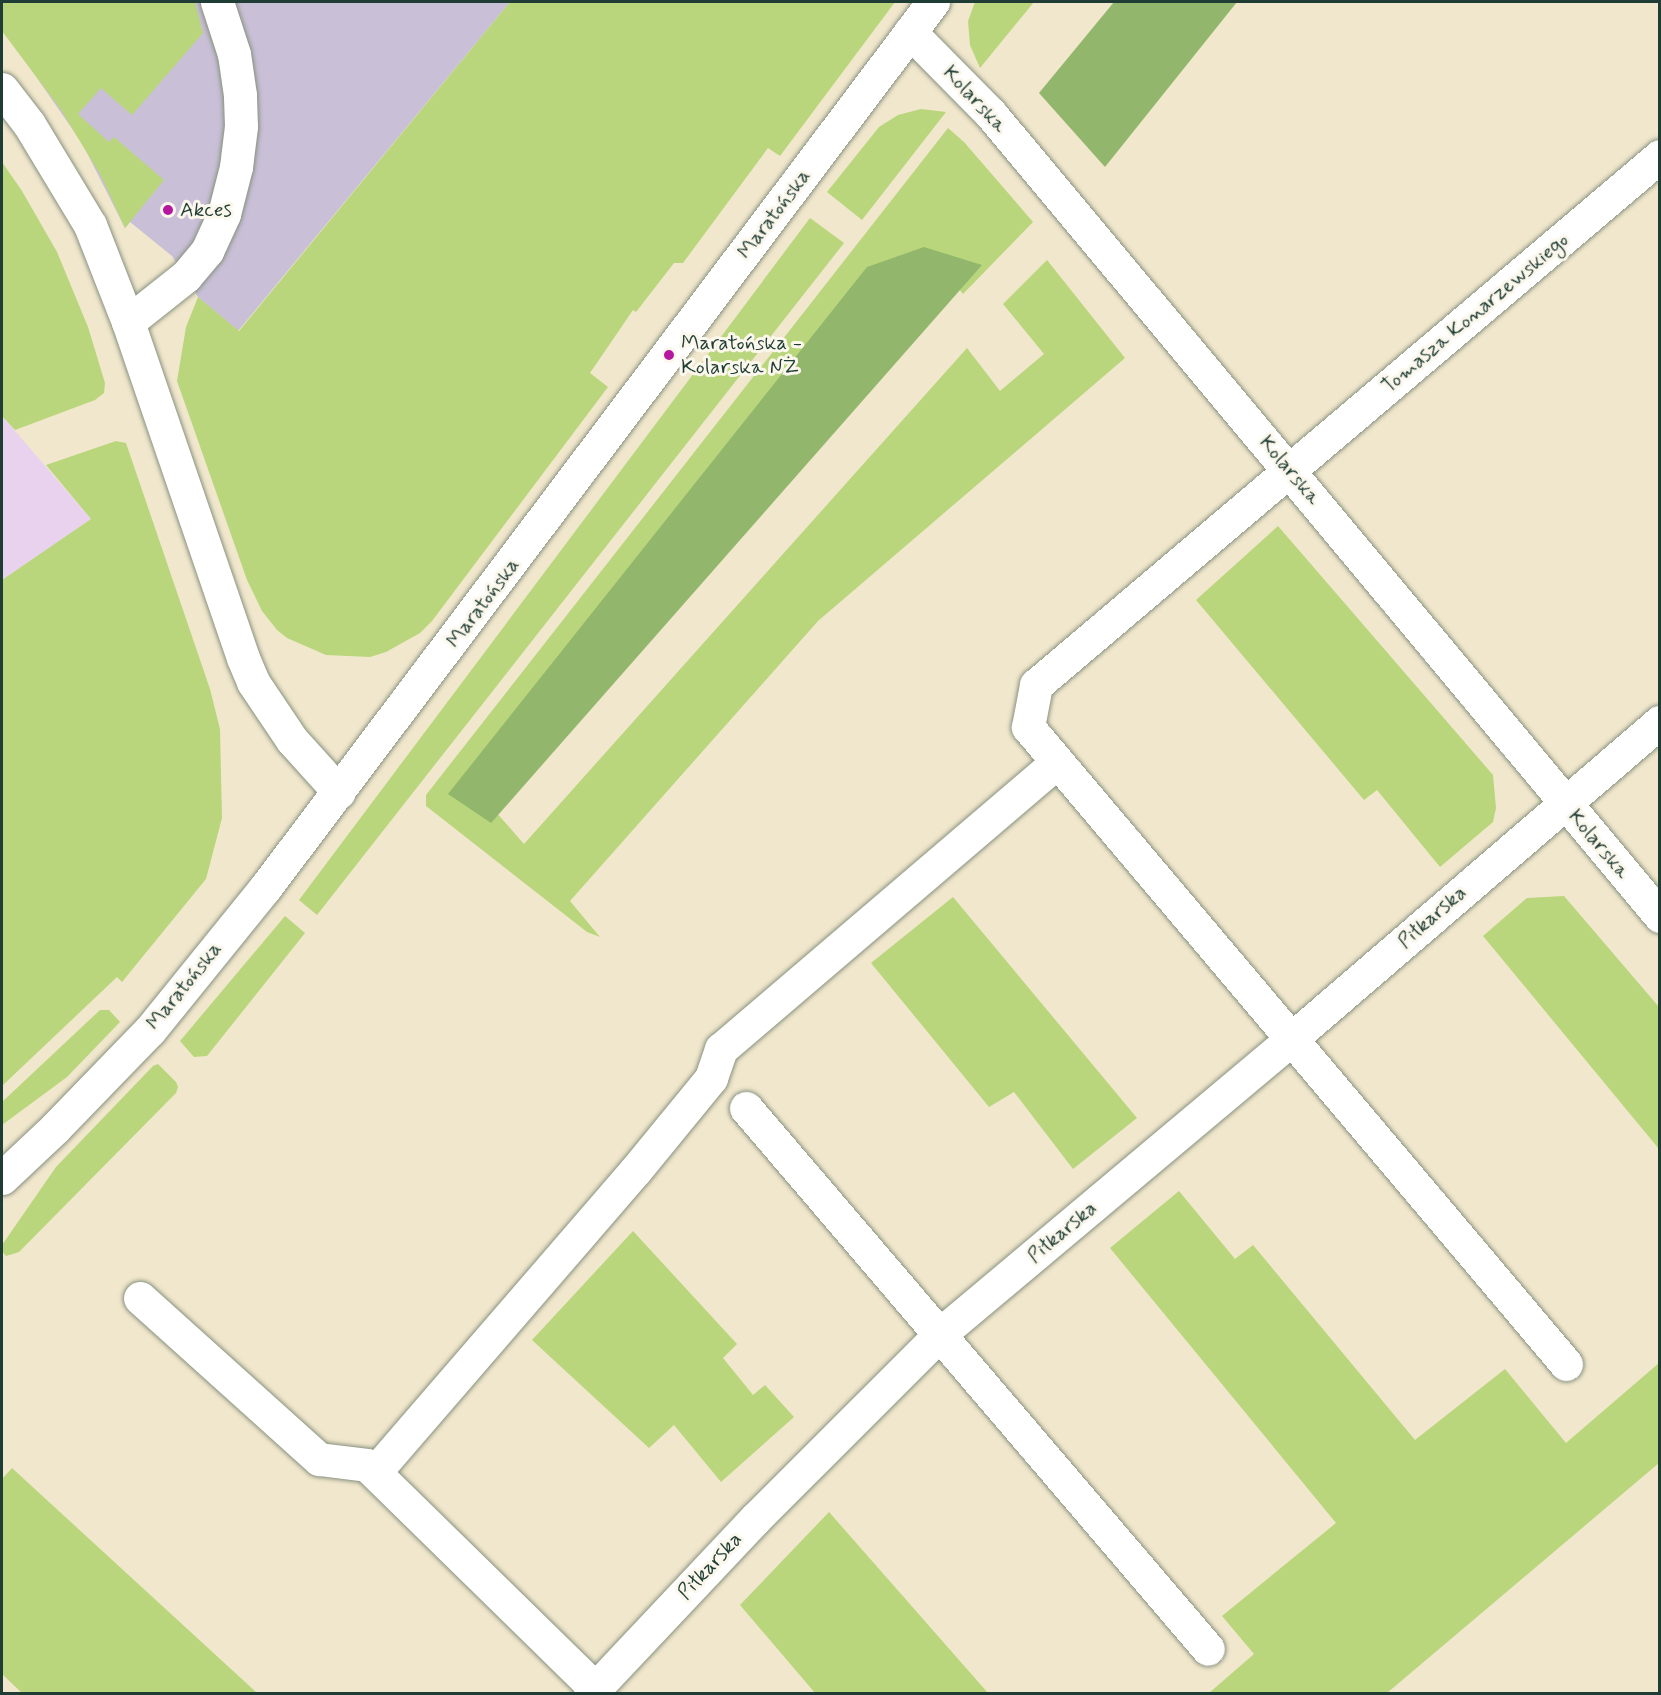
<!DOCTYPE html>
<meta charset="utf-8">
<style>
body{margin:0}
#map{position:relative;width:1661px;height:1695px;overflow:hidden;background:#f1e7cc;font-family:Mynerve,sans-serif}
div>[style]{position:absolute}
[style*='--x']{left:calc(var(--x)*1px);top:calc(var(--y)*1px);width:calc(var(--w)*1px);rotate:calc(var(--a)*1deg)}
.built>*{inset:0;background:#e8d2ee}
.industrial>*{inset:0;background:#c9bfd7}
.green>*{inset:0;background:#b9d67c}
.forest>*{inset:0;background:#92b76c}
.roads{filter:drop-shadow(0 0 2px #889280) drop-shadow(0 0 2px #889280)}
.minor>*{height:33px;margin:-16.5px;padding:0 16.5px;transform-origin:16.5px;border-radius:16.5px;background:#fff}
.major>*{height:33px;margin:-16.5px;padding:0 16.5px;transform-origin:16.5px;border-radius:16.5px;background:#fff}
.dots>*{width:16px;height:16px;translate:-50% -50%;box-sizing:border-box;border:3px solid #fbf7ec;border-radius:50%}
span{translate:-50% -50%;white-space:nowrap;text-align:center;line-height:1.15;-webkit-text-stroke:6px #fbf7ec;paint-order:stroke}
.street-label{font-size:21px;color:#1f3d34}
.poi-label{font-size:21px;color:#1f3d34}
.left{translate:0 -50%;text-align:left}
.frame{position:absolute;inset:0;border:3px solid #1f3d34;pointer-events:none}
</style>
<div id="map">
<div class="built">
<div style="clip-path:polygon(2px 416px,91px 519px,2px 580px)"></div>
</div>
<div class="industrial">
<div style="clip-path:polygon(2px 2px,510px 2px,238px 331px,198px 297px,172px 256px,130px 222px,125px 228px,82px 143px,17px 49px)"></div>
</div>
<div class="green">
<div style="clip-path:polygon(2px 2px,195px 2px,203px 33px,132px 115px,101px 88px,78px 114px,109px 142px,114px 137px,164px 180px,125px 228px,101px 176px,61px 110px,2px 31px)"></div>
<div style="clip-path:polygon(510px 2px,895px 2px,780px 156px,768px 148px,683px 263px,674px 263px,636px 312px,633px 310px,590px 373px,608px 387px,432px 621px,420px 633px,386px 652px,370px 657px,326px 655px,287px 638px,277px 630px,262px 611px,247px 580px,177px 381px,186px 327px,198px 297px,239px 331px)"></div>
<div style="clip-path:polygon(975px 2px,1034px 2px,980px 68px,970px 45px,968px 21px)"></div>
<div style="clip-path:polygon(921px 109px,946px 112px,862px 220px,827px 192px,879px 127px,898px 115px)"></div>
<div style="clip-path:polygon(948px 128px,964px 142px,1033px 222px,963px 294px,949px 276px,495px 811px,524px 844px,967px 348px,1000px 391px,1044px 354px,1003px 304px,1047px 260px,1125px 358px,818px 621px,570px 901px,600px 937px,587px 932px,426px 806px,426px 795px)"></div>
<div style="clip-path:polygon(2px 162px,22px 191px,57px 252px,88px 327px,105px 383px,104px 393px,95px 400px,15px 430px,2px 416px)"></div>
<div style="clip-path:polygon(810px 218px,844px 243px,317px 915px,299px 900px)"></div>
<div style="clip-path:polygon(116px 441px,126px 443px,210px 689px,220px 729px,222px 818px,206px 879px,122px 982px,117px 977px,2px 1086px,2px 580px,91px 519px,46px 465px)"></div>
<div style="clip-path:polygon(1278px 526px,1493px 775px,1496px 808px,1493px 822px,1440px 867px,1377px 790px,1364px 800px,1196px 600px)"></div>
<div style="clip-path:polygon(1564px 896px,1659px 1007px,1659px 1149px,1483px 936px,1527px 898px)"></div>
<div style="clip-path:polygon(953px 897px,1137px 1118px,1073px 1169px,1014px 1092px,989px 1107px,871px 963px)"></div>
<div style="clip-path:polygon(285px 916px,305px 933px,207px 1056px,194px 1057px,180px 1041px)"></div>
<div style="clip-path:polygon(100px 1010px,109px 1010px,120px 1022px,67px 1077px,2px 1125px,2px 1102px)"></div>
<div style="clip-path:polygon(158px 1064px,176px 1082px,178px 1087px,176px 1093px,19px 1252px,6px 1256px,2px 1251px,2px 1245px,56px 1167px,153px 1066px)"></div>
<div style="clip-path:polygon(1179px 1191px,1235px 1259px,1253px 1245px,1415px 1440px,1505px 1369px,1566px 1443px,1659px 1363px,1659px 1463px,1387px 1693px,1209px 1693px,1254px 1654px,1222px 1616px,1336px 1523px,1110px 1248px)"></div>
<div style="clip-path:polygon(633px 1231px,737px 1344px,723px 1358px,753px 1395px,765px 1385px,794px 1417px,721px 1482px,674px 1425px,649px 1448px,532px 1340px)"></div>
<div style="clip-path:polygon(12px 1468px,257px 1693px,22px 1693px,2px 1674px,2px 1479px)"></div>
<div style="clip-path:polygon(829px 1512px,988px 1693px,815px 1693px,740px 1605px)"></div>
</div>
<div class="forest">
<div style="clip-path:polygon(1114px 2px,1237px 2px,1105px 167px,1039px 93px)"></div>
<div style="clip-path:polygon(924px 247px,982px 265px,491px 823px,448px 794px,867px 267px)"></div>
</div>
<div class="roads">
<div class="minor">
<div style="--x:910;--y:32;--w:114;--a:45.4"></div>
<div style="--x:990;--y:113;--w:1046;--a:50.16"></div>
<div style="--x:2;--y:89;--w:44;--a:52.4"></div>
<div style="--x:29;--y:124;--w:118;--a:58.9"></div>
<div style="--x:90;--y:225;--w:104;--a:68.6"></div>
<div style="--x:128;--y:322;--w:355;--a:71.1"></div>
<div style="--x:243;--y:658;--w:26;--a:67"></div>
<div style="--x:253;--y:682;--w:70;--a:56.1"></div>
<div style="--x:292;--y:740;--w:70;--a:47.9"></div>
<div style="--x:128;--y:322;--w:74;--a:-38.4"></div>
<div style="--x:186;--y:276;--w:33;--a:-50"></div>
<div style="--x:207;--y:251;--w:41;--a:-65.3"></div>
<div style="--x:224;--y:214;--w:49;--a:-75.7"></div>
<div style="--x:236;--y:167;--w:41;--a:-83"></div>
<div style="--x:241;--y:126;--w:31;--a:-92"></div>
<div style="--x:240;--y:95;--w:41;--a:-98.3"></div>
<div style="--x:234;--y:54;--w:55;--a:-108.1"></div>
<div style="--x:746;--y:1108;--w:711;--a:49.5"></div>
<div style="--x:140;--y:1298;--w:241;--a:42"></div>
<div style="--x:319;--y:1459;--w:48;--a:7.1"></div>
<div style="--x:367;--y:1465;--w:319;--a:44.4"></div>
<div style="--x:1566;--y:1364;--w:834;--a:-130.18"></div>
<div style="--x:1028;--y:727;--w:43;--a:-79.2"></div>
<div style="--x:1036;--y:685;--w:818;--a:-40.29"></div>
<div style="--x:375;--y:1472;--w:398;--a:-49.2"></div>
<div style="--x:635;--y:1171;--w:120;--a:-50.7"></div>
<div style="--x:711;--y:1078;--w:31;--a:-71"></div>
<div style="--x:721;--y:1049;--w:442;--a:-40.5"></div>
<div style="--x:590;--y:1694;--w:241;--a:-46.7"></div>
<div style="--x:755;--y:1519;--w:262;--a:-45"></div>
<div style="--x:940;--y:1334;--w:457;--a:-40"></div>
<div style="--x:1290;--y:1040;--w:488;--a:-40.7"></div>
</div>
<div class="major">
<div style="--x:2;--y:1178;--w:73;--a:-43.3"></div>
<div style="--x:55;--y:1128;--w:136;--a:-45.9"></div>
<div style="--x:150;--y:1030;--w:183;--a:-51"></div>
<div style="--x:265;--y:888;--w:1110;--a:-52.99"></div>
</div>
</div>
<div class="dots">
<div style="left:168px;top:210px;background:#b5179e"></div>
<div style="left:669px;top:355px;background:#b5179e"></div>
</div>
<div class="street-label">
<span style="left:975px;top:99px;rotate:47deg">Kolarska</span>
<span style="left:774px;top:214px;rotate:-53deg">Maratońska</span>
<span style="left:1475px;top:313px;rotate:-40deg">Tomasza Konarzewskiego</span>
<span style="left:1290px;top:470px;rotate:50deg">Kolarska</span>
<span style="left:483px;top:603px;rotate:-53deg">Maratońska</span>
<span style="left:1599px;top:844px;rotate:50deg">Kolarska</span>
<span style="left:1432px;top:917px;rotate:-41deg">Piłkarska</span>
<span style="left:184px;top:986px;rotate:-51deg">Maratońska</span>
<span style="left:1062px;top:1232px;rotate:-40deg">Piłkarska</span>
<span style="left:710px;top:1566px;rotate:-47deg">Piłkarska</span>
</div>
<div class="poi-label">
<span class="left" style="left:180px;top:210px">Akces</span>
<span class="left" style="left:681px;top:355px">Maratońska -<br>Kolarska NŻ</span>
</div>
<div class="frame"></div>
</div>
